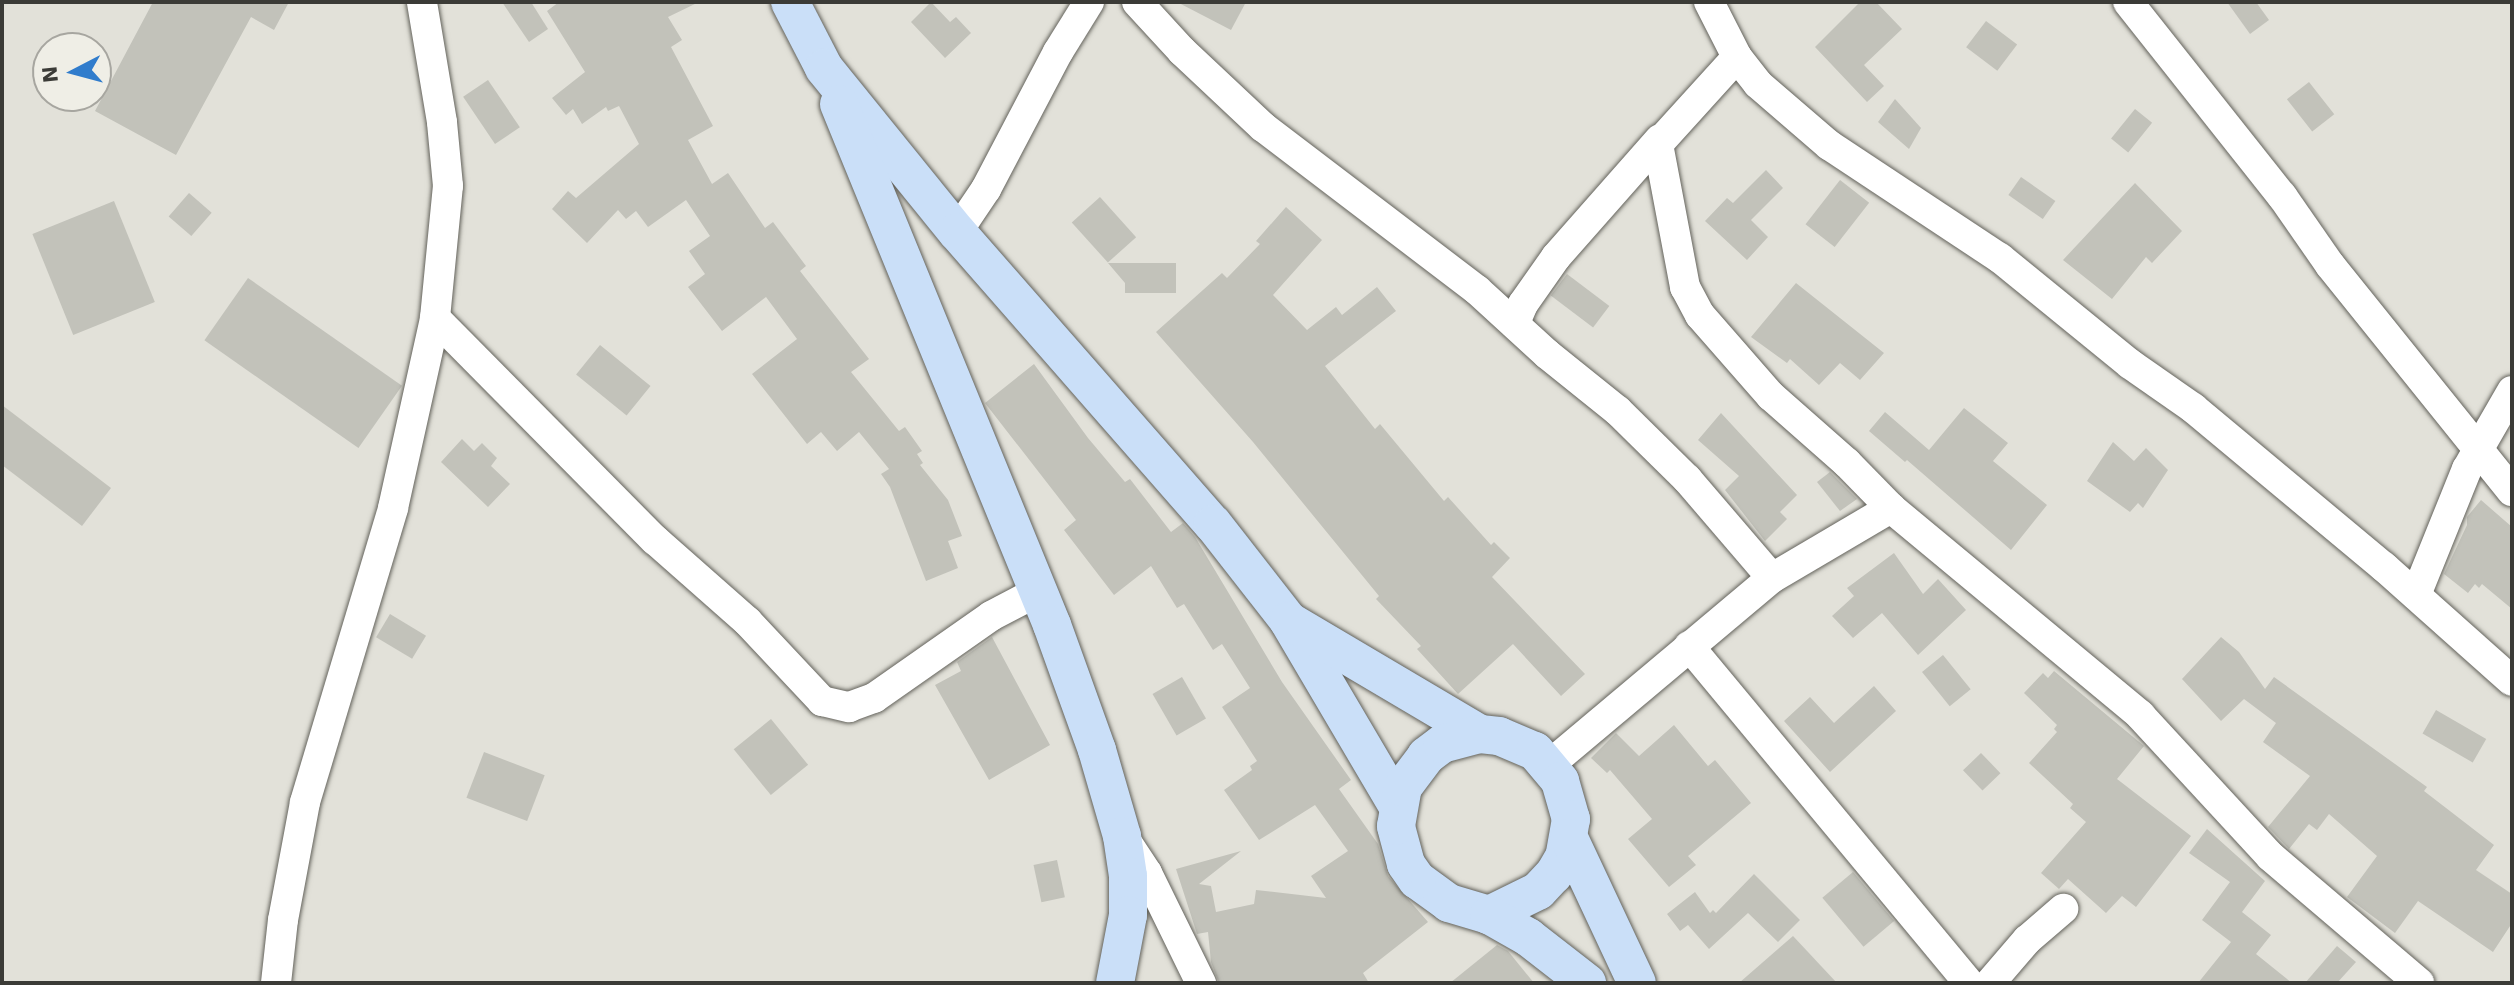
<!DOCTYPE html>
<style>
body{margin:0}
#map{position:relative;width:2514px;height:985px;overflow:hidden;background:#e2e1d9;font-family:"Work Sans",sans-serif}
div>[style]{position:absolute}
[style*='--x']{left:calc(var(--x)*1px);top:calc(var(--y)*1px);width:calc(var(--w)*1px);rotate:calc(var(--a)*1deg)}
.building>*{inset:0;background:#c2c2ba;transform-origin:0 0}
.roads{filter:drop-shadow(0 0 2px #63625b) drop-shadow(0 0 2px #63625b)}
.minor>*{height:30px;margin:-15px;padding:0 15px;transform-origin:15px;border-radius:15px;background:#fff}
.major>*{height:38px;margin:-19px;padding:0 19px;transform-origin:19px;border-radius:19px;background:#cadff8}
span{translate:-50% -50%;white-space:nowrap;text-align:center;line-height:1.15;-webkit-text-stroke:6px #efeee6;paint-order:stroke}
.frame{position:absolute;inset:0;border:4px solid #3b3b37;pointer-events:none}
.north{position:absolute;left:32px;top:32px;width:80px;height:80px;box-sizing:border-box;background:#efeee6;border:2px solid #a7a6a0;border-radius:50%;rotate:264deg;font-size:22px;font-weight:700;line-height:32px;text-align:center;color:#3b3b37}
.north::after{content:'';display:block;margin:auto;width:28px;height:36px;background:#307ccc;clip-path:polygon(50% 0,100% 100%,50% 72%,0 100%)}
</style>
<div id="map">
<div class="building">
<div style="clip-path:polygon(153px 2px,289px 2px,274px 30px,251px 17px,176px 155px,95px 111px)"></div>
<div style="clip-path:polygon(502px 2px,531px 2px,548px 29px,529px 42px)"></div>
<div style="clip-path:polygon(559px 2px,699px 2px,668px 17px,682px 40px,671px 47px,713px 126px,688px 140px,712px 184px,728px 173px,765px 228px,773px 222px,806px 266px,800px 271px,869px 359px,851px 372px,899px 431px,905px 427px,922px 451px,917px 454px,923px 463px,920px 465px,948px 500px,962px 536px,948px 541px,958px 568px,926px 581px,890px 487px,881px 474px,889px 469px,859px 432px,837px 451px,821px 432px,807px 444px,752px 374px,797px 339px,766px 297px,722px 331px,688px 287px,705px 274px,689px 251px,710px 236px,686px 200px,648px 227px,636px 211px,626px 219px,618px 210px,587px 243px,552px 209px,568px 191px,576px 198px,639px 144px,619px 106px,608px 111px,606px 107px,582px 124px,573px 109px,566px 115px,552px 98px,585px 72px,547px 11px)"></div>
<div style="clip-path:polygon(931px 2px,950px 22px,956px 17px,971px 33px,945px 58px,911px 22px)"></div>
<div style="clip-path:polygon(1177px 2px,1246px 2px,1231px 30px)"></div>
<div style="clip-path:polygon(1860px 2px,1876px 2px,1902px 29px,1864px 65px,1884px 86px,1867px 102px,1815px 47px)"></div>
<div style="clip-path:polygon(2227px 2px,2256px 2px,2269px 20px,2250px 34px)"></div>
<div style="left:1986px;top:21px;width:39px;height:33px;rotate:37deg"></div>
<div style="left:488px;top:80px;width:57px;height:30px;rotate:56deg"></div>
<div style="left:2309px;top:82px;width:41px;height:28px;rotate:52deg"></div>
<div style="clip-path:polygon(1895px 99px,1921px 128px,1909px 149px,1878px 122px)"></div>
<div style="left:2135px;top:109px;width:22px;height:38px;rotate:39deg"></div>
<div style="clip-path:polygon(1766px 170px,1783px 188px,1751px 220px,1768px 237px,1747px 260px,1705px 221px,1727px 198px,1733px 203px)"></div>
<div style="left:2021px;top:177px;width:42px;height:22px;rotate:35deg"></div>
<div style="left:1840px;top:180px;width:37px;height:56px;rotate:38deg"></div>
<div style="clip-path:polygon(2135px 183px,2182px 231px,2152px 263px,2146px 257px,2112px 299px,2063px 260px)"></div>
<div style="left:189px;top:193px;width:30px;height:31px;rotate:41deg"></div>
<div style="left:1100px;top:197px;width:54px;height:38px;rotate:48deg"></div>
<div style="left:114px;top:201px;width:109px;height:88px;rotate:68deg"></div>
<div style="clip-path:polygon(1286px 207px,1322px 240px,1273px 295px,1307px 330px,1336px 307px,1342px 315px,1377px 287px,1396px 311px,1325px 366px,1375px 429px,1380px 424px,1444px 501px,1448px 497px,1491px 545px,1494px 542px,1510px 558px,1492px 577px,1585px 674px,1561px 696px,1513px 644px,1458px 694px,1417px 649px,1421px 646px,1376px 599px,1379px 596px,1253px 442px,1156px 332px,1222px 273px,1227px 278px,1260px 244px,1256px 241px)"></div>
<div style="clip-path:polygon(1108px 263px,1176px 263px,1176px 293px,1125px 293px,1125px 283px)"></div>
<div style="left:1567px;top:274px;width:53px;height:27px;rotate:37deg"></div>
<div style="left:248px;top:278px;width:188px;height:76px;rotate:35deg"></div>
<div style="clip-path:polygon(1796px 283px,1884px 353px,1860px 380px,1840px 363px,1819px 385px,1790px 359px,1787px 363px,1751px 337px)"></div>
<div style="left:600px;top:345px;width:65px;height:38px;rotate:39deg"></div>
<div style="clip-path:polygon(1034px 364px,1088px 438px,1125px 482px,1130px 479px,1171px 532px,1183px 523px,1195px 537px,1282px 682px,1351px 780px,1339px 789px,1378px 844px,1388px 876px,1428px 922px,1363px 973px,1369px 983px,1219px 983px,1211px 962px,1208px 932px,1197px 934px,1176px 869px,1241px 851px,1199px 884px,1211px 886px,1216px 912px,1254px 904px,1256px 890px,1326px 898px,1311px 876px,1348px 851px,1315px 805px,1259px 840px,1224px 790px,1252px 770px,1250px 766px,1257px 761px,1222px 707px,1250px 688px,1222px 644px,1213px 650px,1184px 604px,1177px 608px,1151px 566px,1114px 595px,1064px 530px,1076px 520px,985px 403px)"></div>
<div style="clip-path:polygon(2px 405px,111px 488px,82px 526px,2px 465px)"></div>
<div style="clip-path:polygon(1964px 408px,2008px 443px,1993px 461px,2047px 505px,2011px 550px,1907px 460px,1905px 462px,1869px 431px,1885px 412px,1929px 450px)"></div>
<div style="clip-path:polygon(1721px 413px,1797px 495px,1780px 512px,1787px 519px,1765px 541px,1725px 490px,1739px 476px,1698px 440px)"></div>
<div style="clip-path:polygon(462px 439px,474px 451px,482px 443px,497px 458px,491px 466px,510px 484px,488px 507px,441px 462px)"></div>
<div style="clip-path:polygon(2113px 442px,2134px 461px,2146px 448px,2168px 470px,2143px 508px,2138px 503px,2130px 512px,2087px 481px)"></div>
<div style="clip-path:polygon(1830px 472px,1857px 499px,1840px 511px,1817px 482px)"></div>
<div style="clip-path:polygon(2481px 500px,2512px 527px,2512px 609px,2482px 584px,2479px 588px,2475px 584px,2468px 593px,2444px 574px,2467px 525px,2467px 517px)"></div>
<div style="clip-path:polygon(1894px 553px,1923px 594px,1938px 579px,1966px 610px,1918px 655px,1882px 613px,1853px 638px,1832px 616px,1854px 596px,1847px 588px)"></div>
<div style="left:390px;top:614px;width:42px;height:27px;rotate:31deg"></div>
<div style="clip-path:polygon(992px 637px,1050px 745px,989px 780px,935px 685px,961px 671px,957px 662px)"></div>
<div style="clip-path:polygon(2221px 637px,2239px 652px,2265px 689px,2274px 677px,2427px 787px,2424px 791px,2494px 845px,2476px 870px,2512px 894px,2512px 923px,2493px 952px,2418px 901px,2395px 933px,2347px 897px,2377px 856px,2329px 814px,2317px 830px,2309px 824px,2289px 849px,2268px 827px,2310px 776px,2263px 742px,2276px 723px,2244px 699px,2221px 721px,2182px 679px)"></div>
<div style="left:1943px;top:655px;width:44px;height:27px;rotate:51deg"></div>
<div style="clip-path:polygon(2054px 671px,2144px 746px,2117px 779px,2191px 836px,2136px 907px,2122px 896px,2106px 913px,2068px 879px,2059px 889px,2041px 873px,2086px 822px,2070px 808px,2073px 804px,2029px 763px,2057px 732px,2054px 729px,2057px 725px,2024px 693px,2043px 673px,2048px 678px)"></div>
<div style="left:1182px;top:677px;width:48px;height:34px;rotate:60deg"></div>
<div style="clip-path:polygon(1874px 686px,1896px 711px,1830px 772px,1784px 721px,1810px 697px,1834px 723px)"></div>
<div style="left:2436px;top:710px;width:58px;height:27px;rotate:30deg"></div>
<div style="left:771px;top:719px;width:59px;height:48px;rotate:51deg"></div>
<div style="clip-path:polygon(1674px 725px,1708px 766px,1715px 760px,1751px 803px,1688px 856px,1696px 865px,1669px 887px,1628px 839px,1652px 819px,1610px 770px,1607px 773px,1591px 758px,1616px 733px,1639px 756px)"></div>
<div style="left:484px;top:752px;width:65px;height:49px;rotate:21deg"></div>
<div style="left:1981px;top:753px;width:28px;height:25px;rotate:46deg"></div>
<div style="clip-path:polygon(2207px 829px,2265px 881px,2242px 912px,2271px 935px,2256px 954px,2292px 983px,2198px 983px,2231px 942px,2202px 920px,2230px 882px,2189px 853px)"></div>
<div style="left:1057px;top:860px;width:38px;height:24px;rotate:78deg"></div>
<div style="left:1853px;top:872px;width:64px;height:40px;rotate:50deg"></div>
<div style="clip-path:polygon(1754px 874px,1800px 920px,1778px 942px,1748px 913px,1709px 949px,1688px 925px,1680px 931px,1667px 914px,1695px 892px,1710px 913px,1713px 910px,1716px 913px)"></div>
<div style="clip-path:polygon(1793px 936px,1837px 983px,1739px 983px)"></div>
<div style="clip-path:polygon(1497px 945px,1508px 951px,1534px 983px,1450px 983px)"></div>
<div style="clip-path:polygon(2337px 946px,2356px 962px,2337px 983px,2305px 983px)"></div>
</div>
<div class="roads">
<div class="minor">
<div style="--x:1137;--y:2;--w:67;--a:47.4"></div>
<div style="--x:1182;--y:51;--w:111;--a:43.2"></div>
<div style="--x:1263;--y:127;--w:269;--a:37.3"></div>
<div style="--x:1477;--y:290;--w:95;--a:42.4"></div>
<div style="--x:1547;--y:354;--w:91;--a:38.8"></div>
<div style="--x:1618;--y:411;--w:97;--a:44.6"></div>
<div style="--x:1687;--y:479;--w:130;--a:49.4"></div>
<div style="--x:1709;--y:2;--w:62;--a:63"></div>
<div style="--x:1737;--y:57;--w:34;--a:52"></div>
<div style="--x:1758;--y:84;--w:94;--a:40.7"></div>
<div style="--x:1829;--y:145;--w:205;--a:33.5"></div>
<div style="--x:2000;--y:258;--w:168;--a:39.2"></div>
<div style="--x:2130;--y:364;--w:77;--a:34.9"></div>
<div style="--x:2193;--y:408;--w:249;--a:39.8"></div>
<div style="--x:2384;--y:567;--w:171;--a:41.7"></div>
<div style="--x:2128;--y:2;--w:248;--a:51.6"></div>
<div style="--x:2282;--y:196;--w:84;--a:55.2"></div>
<div style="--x:2330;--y:265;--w:290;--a:51.2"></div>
<div style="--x:1737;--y:57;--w:118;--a:132.2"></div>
<div style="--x:1658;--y:144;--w:146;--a:79.3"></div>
<div style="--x:1685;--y:287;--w:32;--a:62"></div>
<div style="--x:1700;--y:315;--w:108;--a:48.8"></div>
<div style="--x:1771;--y:396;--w:101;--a:41.4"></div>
<div style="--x:1847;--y:463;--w:63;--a:45.6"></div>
<div style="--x:1891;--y:508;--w:324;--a:39.7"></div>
<div style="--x:2140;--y:715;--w:192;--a:47.3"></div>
<div style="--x:2270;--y:856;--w:196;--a:40.4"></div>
<div style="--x:957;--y:232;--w:52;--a:-56"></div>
<div style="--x:986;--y:189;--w:155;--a:-62.3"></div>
<div style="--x:1058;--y:52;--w:59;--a:-58.2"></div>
<div style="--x:435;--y:318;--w:313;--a:45.3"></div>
<div style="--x:655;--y:540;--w:123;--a:41.4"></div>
<div style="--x:747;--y:621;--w:110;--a:46.8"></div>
<div style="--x:822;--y:701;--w:28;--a:13"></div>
<div style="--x:849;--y:707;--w:27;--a:-20"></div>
<div style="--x:874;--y:698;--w:143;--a:-35"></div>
<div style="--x:991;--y:616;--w:52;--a:-27.6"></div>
<div style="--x:1515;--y:323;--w:21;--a:-67"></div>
<div style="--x:1523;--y:304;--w:57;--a:-54.9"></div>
<div style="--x:1556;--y:257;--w:157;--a:-48.6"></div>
<div style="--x:2416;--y:595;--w:136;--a:-68"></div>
<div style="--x:2467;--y:469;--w:90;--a:-60"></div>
<div style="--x:1689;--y:646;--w:438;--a:50.3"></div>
<div style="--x:1549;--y:765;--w:291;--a:-40"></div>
<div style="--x:1772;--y:578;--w:138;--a:-30.5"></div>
<div style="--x:1124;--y:838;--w:42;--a:56.7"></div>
<div style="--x:1147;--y:873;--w:123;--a:63.9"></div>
<div style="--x:276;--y:983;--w:63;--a:-83.7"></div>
<div style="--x:283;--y:920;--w:120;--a:-79.4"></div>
<div style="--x:305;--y:802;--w:307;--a:-73.3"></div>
<div style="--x:393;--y:508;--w:195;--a:-77.5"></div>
<div style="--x:435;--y:318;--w:133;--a:-84.4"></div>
<div style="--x:448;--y:186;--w:64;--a:-95.4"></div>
<div style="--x:442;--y:122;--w:122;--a:-99.5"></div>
<div style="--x:1990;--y:983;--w:57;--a:-49.3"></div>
<div style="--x:2027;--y:940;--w:48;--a:-40.7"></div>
</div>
<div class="major">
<div style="--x:790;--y:2;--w:74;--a:62.7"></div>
<div style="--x:824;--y:68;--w:211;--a:51"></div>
<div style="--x:957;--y:232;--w:388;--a:48.8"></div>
<div style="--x:1213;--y:524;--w:122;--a:52"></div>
<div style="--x:1288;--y:620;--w:217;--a:59.5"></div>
<div style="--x:839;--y:104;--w:563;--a:67.76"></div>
<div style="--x:1052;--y:625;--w:133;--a:70.2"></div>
<div style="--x:1097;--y:750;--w:90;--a:73.8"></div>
<div style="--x:1122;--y:836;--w:40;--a:81.5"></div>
<div style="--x:1128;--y:876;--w:39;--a:90"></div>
<div style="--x:1128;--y:915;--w:69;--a:100.8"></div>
<div style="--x:1289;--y:621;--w:222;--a:30.6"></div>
<div style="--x:1480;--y:734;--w:19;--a:6"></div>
<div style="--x:1499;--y:736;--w:39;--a:23"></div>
<div style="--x:1535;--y:751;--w:39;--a:50"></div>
<div style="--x:1560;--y:781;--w:40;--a:74"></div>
<div style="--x:1571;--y:819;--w:39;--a:100"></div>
<div style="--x:1564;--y:857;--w:20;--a:120"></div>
<div style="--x:1554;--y:874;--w:23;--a:133"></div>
<div style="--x:1538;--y:891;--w:55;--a:153.9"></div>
<div style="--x:1489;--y:915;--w:42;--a:-163.3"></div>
<div style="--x:1449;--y:903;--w:39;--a:-144"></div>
<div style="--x:1417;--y:880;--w:19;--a:-125"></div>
<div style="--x:1406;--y:864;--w:39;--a:-105"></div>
<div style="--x:1396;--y:826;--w:40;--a:-80"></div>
<div style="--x:1403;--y:787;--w:39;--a:-53"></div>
<div style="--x:1426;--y:756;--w:20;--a:-37"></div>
<div style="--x:1442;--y:744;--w:39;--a:-15"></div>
<div style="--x:1569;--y:838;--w:160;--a:64.9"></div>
<div style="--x:1489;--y:915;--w:45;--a:29.4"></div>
<div style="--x:1528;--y:937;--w:75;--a:37.9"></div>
</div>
</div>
<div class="frame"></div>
<div class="north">N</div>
</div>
